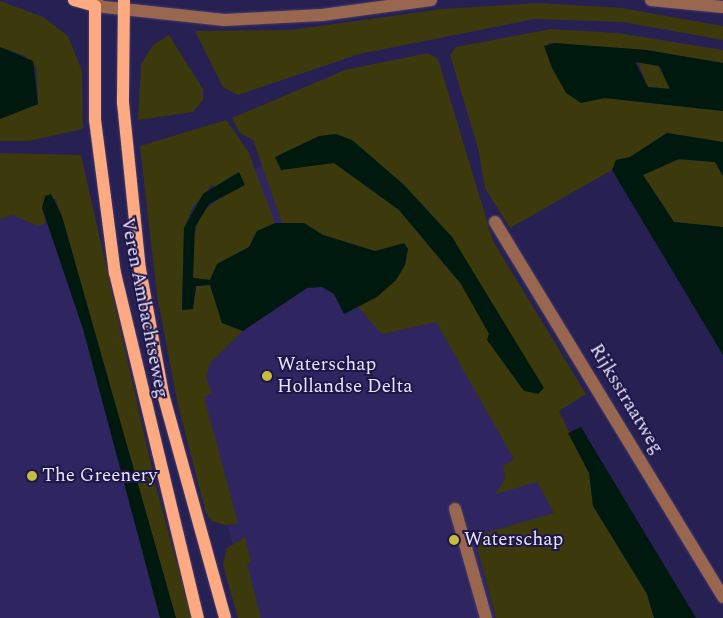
<!DOCTYPE html>
<style>
body{margin:0}
#map{position:relative;width:723px;height:618px;overflow:hidden;background:#272053;font-family:Spectral,serif}
div>[style]{position:absolute}
[style*='--x']{left:calc(var(--x)*1px);top:calc(var(--y)*1px);width:calc(var(--w)*1px);rotate:calc(var(--a)*1deg)}
.built>*{inset:0;background:#2f2661}
.green>*{inset:0;background:#3c390c}
.water>*{inset:0;background:#00190f}
.roads{filter:drop-shadow(0 0 1px #423c6b) drop-shadow(0 0 1px #423c6b)}
.minor>*{height:12px;margin:-6px;padding:0 6px;transform-origin:6px;border-radius:6px;background:#99674f}
.major>*{height:12px;margin:-6px;padding:0 6px;transform-origin:6px;border-radius:6px;background:#fda982}
.dots>*{width:14px;height:14px;translate:-50% -50%;box-sizing:border-box;border:2px solid #1e1548;border-radius:50%}
span{translate:-50% -50%;white-space:nowrap;text-align:center;line-height:1.15;-webkit-text-stroke:4px #1e1548;paint-order:stroke}
.street-label{font-size:19px;color:#e6e6fb}
.poi-label{font-size:19px;color:#e6e6fb}
.left{translate:0 -50%;text-align:left}
</style>
<div id="map">
<div class="built">
<div style="clip-path:polygon(326px 139px,461px 260px,684px 618px,252px 618px,197px 406px,229px 180px)"></div>
<div style="clip-path:polygon(0 187px,62px 216px,171px 618px,0 618px)"></div>
</div>
<div class="green">
<div style="clip-path:polygon(0 1px,43px 17px,68px 36px,82px 71px,83px 129px,29px 141px,0 141px,0 119px,38px 104px,36px 67px,25px 56px,0 47px)"></div>
<div style="clip-path:polygon(538px 3px,622px 8px,723px 26px,723px 40px,623px 22px,535px 19px,359px 54px,238px 95px,223px 87px,195px 31px,291px 30px,442px 9px)"></div>
<div style="clip-path:polygon(551px 29px,618px 33px,723px 50px,723px 63px,646px 50px,548px 43px,581px 102px,605px 98px,723px 111px,723px 142px,667px 133px,630px 157px,616px 160px,612px 170px,510px 228px,485px 188px,478px 148px,450px 55px,456px 47px)"></div>
<div style="clip-path:polygon(169px 35px,203px 89px,203px 100px,193px 112px,138px 120px,141px 64px,153px 45px)"></div>
<div style="clip-path:polygon(evenodd,428px 53px,438px 59px,493px 241px,586px 394px,559px 411px,589px 473px,593px 506px,647px 594px,654px 618px,496px 618px,474px 536px,554px 513px,537px 482px,496px 494px,505px 478px,503px 466px,514px 459px,436px 322px,382px 334px,358px 307px,396px 280px,405px 265px,408px 249px,404px 244px,375px 251px,323px 235px,304px 223px,282px 223px,253px 140px,240px 133px,232px 118px,345px 70px,428px 53px,352px 140px,404px 185px,452px 237px,524px 391px,461px 284px,399px 210px,334px 163px,316px 161px,352px 140px)"></div>
<div style="clip-path:polygon(637px 61px,659px 66px,670px 89px,648px 87px)"></div>
<div style="clip-path:polygon(226px 120px,248px 151px,275px 223px,257px 231px,249px 247px,217px 264px,210px 280px,193px 278px,191px 243px,202px 212px,227px 192px,212px 185px,193px 207px,184px 228px,182px 310px,193px 309px,196px 286px,210px 285px,222px 323px,243px 331px,210px 363px,206px 378px,212px 393px,204px 397px,238px 523px,226px 525px,212px 521px,206px 513px,178px 405px,157px 295px,140px 146px)"></div>
<div style="clip-path:polygon(0 153px,81px 155px,157px 491px,192px 618px,176px 618px,56px 199px,46px 199px,42px 208px,46px 223px,37px 226px,13px 215px,0 219px)"></div>
<div style="clip-path:polygon(672px 159px,715px 162px,723px 176px,723px 227px,674px 222px,643px 175px)"></div>
<div style="clip-path:polygon(245px 537px,251px 562px,247px 564px,261px 618px,238px 618px,223px 565px,227px 548px)"></div>
</div>
<div class="water">
<div style="clip-path:polygon(evenodd,555px 43px,646px 50px,723px 63px,723px 111px,605px 98px,581px 103px,566px 93px,552px 68px,544px 46px,555px 43px,635px 62px,659px 66px,670px 89px,648px 87px,635px 62px)"></div>
<div style="clip-path:polygon(0 47px,33px 61px,38px 104px,0 119px)"></div>
<div style="clip-path:polygon(667px 133px,723px 142px,723px 176px,715px 162px,679px 159px,643px 175px,674px 222px,723px 227px,723px 355px,612px 170px,616px 160px,630px 157px)"></div>
<div style="clip-path:polygon(336px 134px,352px 140px,404px 185px,452px 237px,544px 388px,538px 394px,524px 391px,487px 340px,489px 334px,461px 284px,399px 210px,334px 163px,281px 170px,275px 157px,319px 136px)"></div>
<div style="clip-path:polygon(239px 172px,245px 185px,209px 204px,195px 227px,193px 278px,210px 280px,217px 264px,249px 247px,257px 231px,275px 223px,304px 223px,323px 235px,375px 251px,404px 243px,408px 249px,405px 265px,396px 280px,377px 297px,344px 314px,334px 294px,322px 287px,307px 288px,243px 331px,222px 323px,210px 285px,196px 286px,193px 309px,182px 310px,184px 228px,203px 194px)"></div>
<div style="clip-path:polygon(51px 194px,62px 216px,176px 618px,160px 618px,83px 329px,42px 208px,45px 196px)"></div>
<div style="clip-path:polygon(581px 427px,696px 618px,654px 618px,647px 594px,593px 506px,589px 473px,568px 433px)"></div>
</div>
<div class="roads">
<div class="minor">
<div style="--x:97;--y:0;--w:6;--a:108"></div>
<div style="--x:95;--y:6;--w:130;--a:6.2"></div>
<div style="--x:224;--y:20;--w:98;--a:-2.9"></div>
<div style="--x:322;--y:15;--w:110;--a:-7.8"></div>
<div style="--x:651;--y:0;--w:72;--a:5.6"></div>
<div style="--x:495;--y:222;--w:439;--a:58.7"></div>
<div style="--x:455;--y:509;--w:113;--a:74.1"></div>
</div>
<div class="major">
<div style="--x:74;--y:0;--w:22;--a:16"></div>
<div style="--x:95;--y:6;--w:114;--a:90"></div>
<div style="--x:95;--y:120;--w:154;--a:82.6"></div>
<div style="--x:115;--y:273;--w:355;--a:76.5"></div>
<div style="--x:124;--y:0;--w:103;--a:90.6"></div>
<div style="--x:123;--y:103;--w:167;--a:84.2"></div>
<div style="--x:140;--y:269;--w:127;--a:79.6"></div>
<div style="--x:163;--y:394;--w:232;--a:74.5"></div>
</div>
</div>
<div class="dots">
<div style="left:267px;top:376px;background:#c4bc3d"></div>
<div style="left:32px;top:476px;background:#c4bc3d"></div>
<div style="left:454px;top:540px;background:#c4bc3d"></div>
</div>
<div class="street-label">
<span style="left:144px;top:308px;rotate:79deg">Veren Ambachtseweg</span>
<span style="left:626px;top:399px;rotate:59deg">Rijksstraatweg</span>
</div>
<div class="poi-label">
<span class="left" style="left:277px;top:376px">Waterschap<br>Hollandse Delta</span>
<span class="left" style="left:42px;top:476px">The Greenery</span>
<span class="left" style="left:464px;top:540px">Waterschap</span>
</div>
</div>
